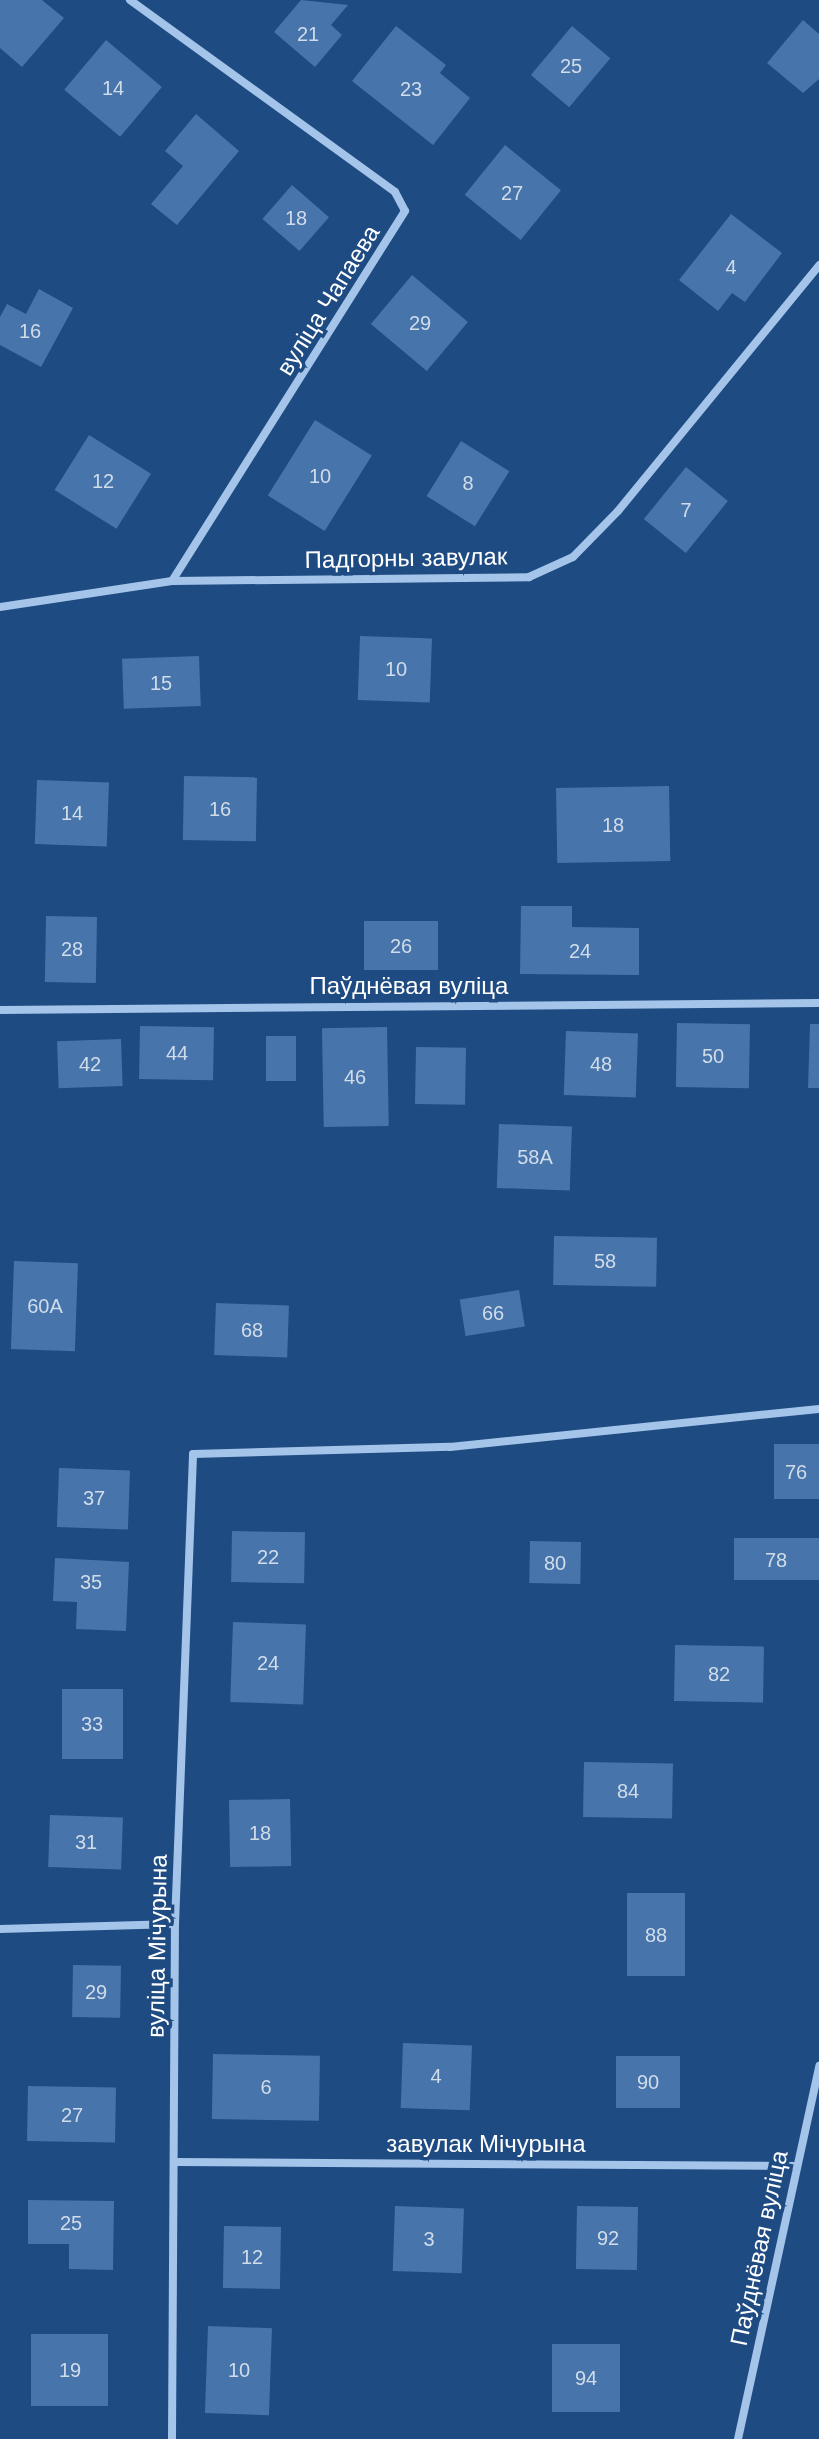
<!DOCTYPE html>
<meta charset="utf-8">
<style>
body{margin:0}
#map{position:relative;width:819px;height:2439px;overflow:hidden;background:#1e4b82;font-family:Arial,sans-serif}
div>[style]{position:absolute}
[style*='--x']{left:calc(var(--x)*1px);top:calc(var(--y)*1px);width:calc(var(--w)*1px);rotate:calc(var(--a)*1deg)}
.building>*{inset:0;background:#4775ab;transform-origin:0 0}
.street>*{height:8px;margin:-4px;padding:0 4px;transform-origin:4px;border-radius:4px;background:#a4c4e9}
span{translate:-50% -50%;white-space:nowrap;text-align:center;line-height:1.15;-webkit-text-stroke:7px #1e4b82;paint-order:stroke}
.number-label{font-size:20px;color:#d1dcea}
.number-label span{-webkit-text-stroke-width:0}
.street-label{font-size:24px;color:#fff}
</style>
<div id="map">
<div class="building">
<div style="clip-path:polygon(0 0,42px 0,64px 18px,22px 67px,0 48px)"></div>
<div style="clip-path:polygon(301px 0,348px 5px,331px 25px,342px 35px,315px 67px,274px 32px)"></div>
<div style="clip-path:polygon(803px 20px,819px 34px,819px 79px,803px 93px,767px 63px)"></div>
<div style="clip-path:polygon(396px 26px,446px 65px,440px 73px,470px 98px,433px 145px,352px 81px)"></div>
<div style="left:572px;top:26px;width:50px;height:64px;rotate:40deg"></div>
<div style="left:106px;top:40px;width:73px;height:65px;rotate:40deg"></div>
<div style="clip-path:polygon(196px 114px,239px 151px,177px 225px,151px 204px,183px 166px,165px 151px)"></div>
<div style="left:505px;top:145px;width:72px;height:64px;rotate:39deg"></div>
<div style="left:292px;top:185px;width:49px;height:45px;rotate:41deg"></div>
<div style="clip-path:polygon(731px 214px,782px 253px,745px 302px,732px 293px,718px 311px,679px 280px)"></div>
<div style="left:412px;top:275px;width:73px;height:64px;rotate:40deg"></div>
<div style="clip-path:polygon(39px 289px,73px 308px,41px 367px,0 345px,0 317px,7px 304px,26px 314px)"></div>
<div style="left:315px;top:420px;width:67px;height:89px;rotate:32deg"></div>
<div style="left:89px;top:435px;width:73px;height:65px;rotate:32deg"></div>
<div style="left:461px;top:441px;width:57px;height:65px;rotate:32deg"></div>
<div style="left:686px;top:467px;width:54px;height:67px;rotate:39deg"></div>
<div style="left:360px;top:636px;width:72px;height:64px;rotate:2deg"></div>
<div style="left:199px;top:656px;width:50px;height:77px;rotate:88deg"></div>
<div style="left:184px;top:776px;width:73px;height:64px;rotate:1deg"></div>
<div style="left:37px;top:780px;width:72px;height:64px;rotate:2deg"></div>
<div style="left:669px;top:786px;width:75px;height:113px;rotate:89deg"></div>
<div style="clip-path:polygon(521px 906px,572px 906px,572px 927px,639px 928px,639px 975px,520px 974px)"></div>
<div style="left:46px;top:916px;width:51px;height:66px;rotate:1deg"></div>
<div style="left:364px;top:921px;width:74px;height:49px"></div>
<div style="left:677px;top:1023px;width:73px;height:64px;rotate:1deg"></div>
<div style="clip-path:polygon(810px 1024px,819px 1024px,819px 1088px,808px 1088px)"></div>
<div style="left:140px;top:1026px;width:74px;height:53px;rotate:1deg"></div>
<div style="left:387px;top:1027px;width:99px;height:65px;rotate:89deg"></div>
<div style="left:566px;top:1031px;width:72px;height:64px;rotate:2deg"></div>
<div style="left:266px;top:1036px;width:30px;height:45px"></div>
<div style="left:121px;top:1039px;width:47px;height:64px;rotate:88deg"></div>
<div style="left:416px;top:1047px;width:50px;height:57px;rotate:1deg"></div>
<div style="left:499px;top:1124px;width:73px;height:64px;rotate:2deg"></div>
<div style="left:554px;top:1236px;width:103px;height:49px;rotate:1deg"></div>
<div style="left:14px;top:1261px;width:64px;height:88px;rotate:2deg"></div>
<div style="left:519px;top:1290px;width:37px;height:60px;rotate:81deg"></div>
<div style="left:216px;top:1303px;width:73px;height:52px;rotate:2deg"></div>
<div style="left:774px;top:1444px;width:45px;height:55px"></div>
<div style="left:59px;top:1468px;width:71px;height:59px;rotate:2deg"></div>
<div style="left:232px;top:1531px;width:73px;height:51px;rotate:1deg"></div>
<div style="left:819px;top:1538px;width:42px;height:85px;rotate:90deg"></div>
<div style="left:530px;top:1541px;width:51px;height:42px;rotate:1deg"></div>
<div style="clip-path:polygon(55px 1558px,129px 1562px,126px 1631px,76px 1629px,77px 1602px,53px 1601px)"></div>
<div style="left:233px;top:1622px;width:73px;height:80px;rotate:2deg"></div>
<div style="left:675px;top:1645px;width:89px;height:56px;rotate:1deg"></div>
<div style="left:62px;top:1689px;width:61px;height:70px"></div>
<div style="left:584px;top:1762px;width:89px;height:55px;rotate:1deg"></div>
<div style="left:290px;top:1799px;width:67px;height:61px;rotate:89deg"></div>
<div style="left:50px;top:1815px;width:73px;height:52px;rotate:2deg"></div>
<div style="left:627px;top:1893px;width:58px;height:83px"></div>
<div style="left:73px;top:1965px;width:48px;height:52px;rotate:1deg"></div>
<div style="left:403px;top:2043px;width:69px;height:65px;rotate:2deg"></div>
<div style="left:213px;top:2054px;width:107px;height:65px;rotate:1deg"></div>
<div style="left:616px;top:2056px;width:64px;height:52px"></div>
<div style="left:28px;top:2086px;width:88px;height:55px;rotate:1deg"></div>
<div style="clip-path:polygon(28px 2200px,114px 2201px,113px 2270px,69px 2269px,69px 2244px,28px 2244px)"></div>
<div style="left:395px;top:2206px;width:69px;height:65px;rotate:2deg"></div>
<div style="left:577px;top:2206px;width:61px;height:63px;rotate:1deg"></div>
<div style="left:224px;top:2226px;width:57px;height:62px;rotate:1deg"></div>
<div style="left:208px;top:2326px;width:64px;height:87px;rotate:2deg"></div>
<div style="left:31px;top:2334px;width:77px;height:72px"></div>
<div style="left:552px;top:2344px;width:68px;height:68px"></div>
</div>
<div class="street">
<div style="--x:130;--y:0;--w:327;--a:35.9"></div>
<div style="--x:395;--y:192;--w:21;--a:62"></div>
<div style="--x:405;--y:211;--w:437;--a:122.2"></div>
<div style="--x:0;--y:607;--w:174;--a:-8.6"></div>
<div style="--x:172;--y:581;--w:357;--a:-0.6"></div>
<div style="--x:529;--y:577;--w:48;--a:-24.4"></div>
<div style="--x:573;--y:557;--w:64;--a:-45.6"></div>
<div style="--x:618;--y:511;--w:318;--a:-50.7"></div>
<div style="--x:0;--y:1010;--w:819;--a:-0.49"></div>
<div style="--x:0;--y:1929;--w:175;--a:-1.6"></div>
<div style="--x:175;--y:2162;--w:622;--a:0.37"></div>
<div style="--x:172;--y:2439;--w:515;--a:-89.67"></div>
<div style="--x:175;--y:1924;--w:470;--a:-87.8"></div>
<div style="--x:193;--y:1454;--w:257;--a:-1.6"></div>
<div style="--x:450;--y:1447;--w:371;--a:-5.9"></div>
<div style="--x:738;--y:2439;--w:382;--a:-77.7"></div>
</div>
<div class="number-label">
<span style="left:308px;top:34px">21</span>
<span style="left:571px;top:66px">25</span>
<span style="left:113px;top:88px">14</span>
<span style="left:411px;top:89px">23</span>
<span style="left:512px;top:193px">27</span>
<span style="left:296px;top:218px">18</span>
<span style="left:731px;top:267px">4</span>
<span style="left:420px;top:323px">29</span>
<span style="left:30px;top:331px">16</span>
<span style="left:320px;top:476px">10</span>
<span style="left:103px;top:481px">12</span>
<span style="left:468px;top:483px">8</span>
<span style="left:686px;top:510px">7</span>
<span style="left:396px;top:669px">10</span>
<span style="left:161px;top:683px">15</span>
<span style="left:220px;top:809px">16</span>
<span style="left:72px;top:813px">14</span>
<span style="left:613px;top:825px">18</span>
<span style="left:401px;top:946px">26</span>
<span style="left:72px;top:949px">28</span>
<span style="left:580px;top:951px">24</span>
<span style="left:177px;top:1053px">44</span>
<span style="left:713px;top:1056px">50</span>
<span style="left:90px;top:1064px">42</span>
<span style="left:601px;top:1064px">48</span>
<span style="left:355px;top:1077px">46</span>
<span style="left:535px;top:1157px">58А</span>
<span style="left:605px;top:1261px">58</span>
<span style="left:45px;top:1306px">60А</span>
<span style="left:493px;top:1313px">66</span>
<span style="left:252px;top:1330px">68</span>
<span style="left:796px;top:1472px">76</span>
<span style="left:94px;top:1498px">37</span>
<span style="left:268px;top:1557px">22</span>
<span style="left:776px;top:1560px">78</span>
<span style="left:555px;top:1563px">80</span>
<span style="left:91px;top:1582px">35</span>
<span style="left:268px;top:1663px">24</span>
<span style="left:719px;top:1674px">82</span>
<span style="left:92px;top:1724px">33</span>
<span style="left:628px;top:1791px">84</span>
<span style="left:260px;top:1833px">18</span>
<span style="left:86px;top:1842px">31</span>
<span style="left:656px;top:1935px">88</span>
<span style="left:96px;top:1992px">29</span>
<span style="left:436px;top:2076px">4</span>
<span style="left:648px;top:2082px">90</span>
<span style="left:266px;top:2087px">6</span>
<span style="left:72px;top:2115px">27</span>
<span style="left:71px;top:2223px">25</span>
<span style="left:608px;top:2238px">92</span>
<span style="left:429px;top:2239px">3</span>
<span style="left:252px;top:2257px">12</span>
<span style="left:70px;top:2370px">19</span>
<span style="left:239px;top:2370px">10</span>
<span style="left:586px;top:2378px">94</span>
</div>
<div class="street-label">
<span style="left:328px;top:300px;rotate:-58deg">вуліца Чапаева</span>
<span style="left:406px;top:558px;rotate:-1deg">Падгорны завулак</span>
<span style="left:409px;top:986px">Паўднёвая вуліца</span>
<span style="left:157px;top:1946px;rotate:-89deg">вуліца Мічурына</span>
<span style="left:486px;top:2144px">завулак Мічурына</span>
<span style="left:759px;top:2248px;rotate:-78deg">Паўднёвая вуліца</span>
</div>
</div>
